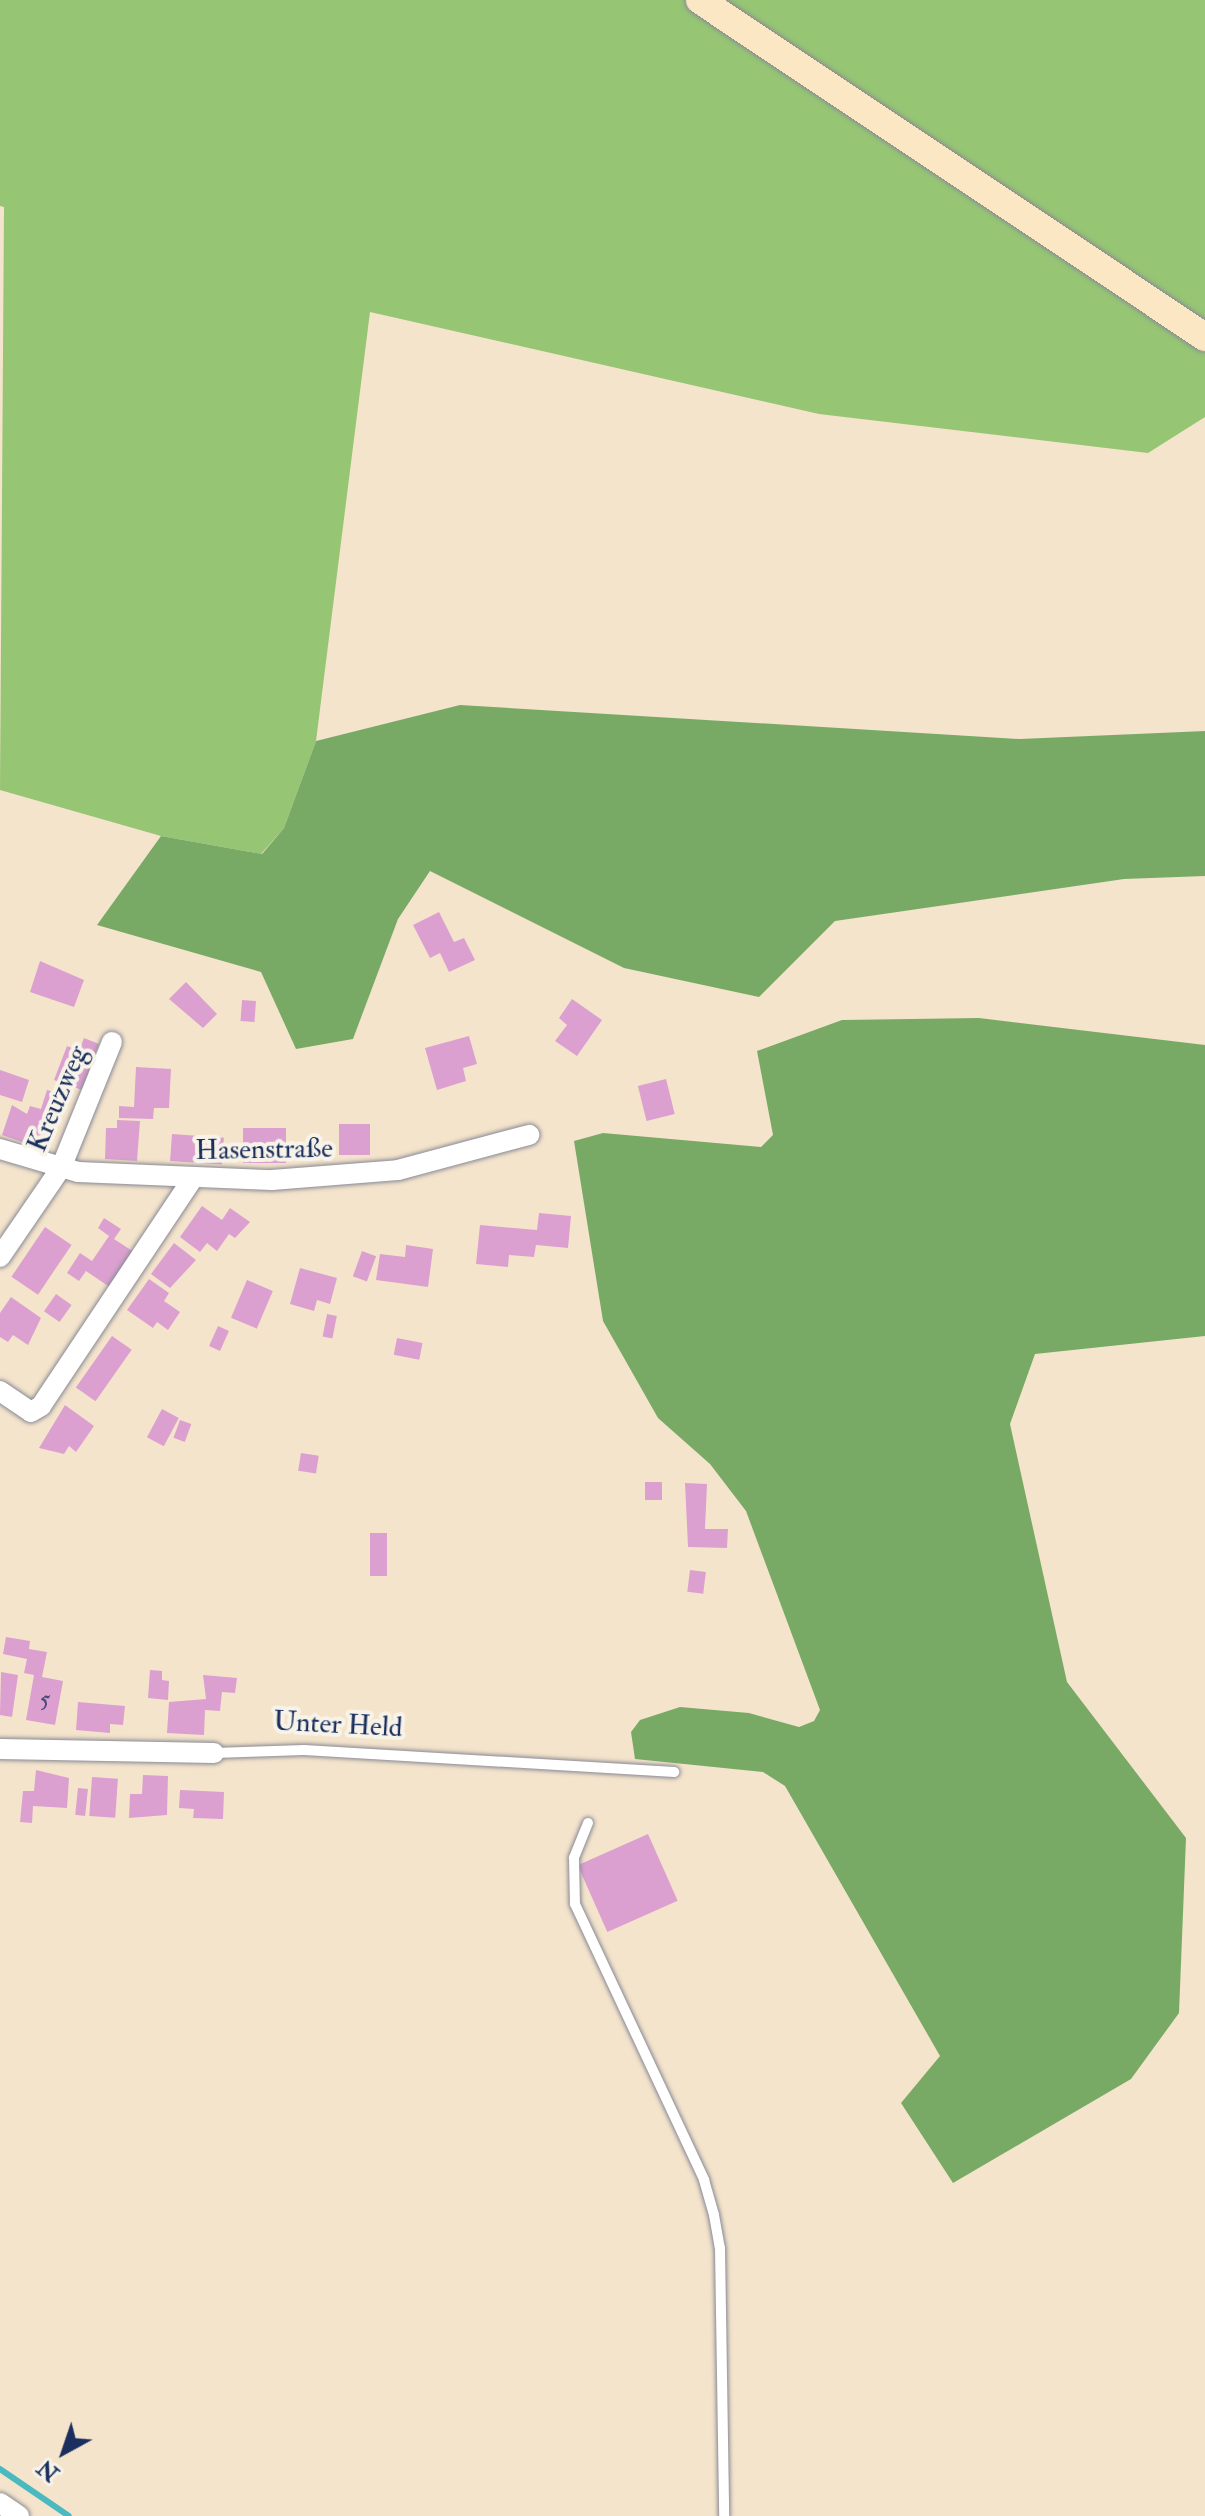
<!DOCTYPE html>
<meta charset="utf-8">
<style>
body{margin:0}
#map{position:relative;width:1205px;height:2516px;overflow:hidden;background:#f5e4cc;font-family:"IM FELL Double Pica",serif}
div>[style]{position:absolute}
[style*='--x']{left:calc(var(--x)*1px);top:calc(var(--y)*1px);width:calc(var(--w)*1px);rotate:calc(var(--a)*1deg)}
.green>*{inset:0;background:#96c574}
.forest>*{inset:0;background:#78aa66}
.stream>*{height:6px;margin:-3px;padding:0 3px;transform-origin:3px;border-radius:3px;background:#4ab9c0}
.building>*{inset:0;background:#dba0cf;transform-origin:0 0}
.roads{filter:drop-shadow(0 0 2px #888a95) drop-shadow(0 0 2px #888a95)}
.lane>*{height:10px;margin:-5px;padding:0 5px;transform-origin:5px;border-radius:5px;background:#fff}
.street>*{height:20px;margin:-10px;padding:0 10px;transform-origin:10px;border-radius:10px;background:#fff}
.secondary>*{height:28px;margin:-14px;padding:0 14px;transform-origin:14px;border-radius:14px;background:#fbe7c3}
span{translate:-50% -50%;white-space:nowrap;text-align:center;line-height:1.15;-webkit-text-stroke:8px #f7f3e8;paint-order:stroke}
.number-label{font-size:24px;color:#4b4b7a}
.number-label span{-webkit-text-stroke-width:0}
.street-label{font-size:28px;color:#1b2f5e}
.north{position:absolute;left:24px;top:2412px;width:80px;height:80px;-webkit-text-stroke:6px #f7f3e8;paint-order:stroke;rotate:220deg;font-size:22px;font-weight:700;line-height:32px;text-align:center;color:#1b2f5e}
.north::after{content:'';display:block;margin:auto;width:28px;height:36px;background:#1b2f5e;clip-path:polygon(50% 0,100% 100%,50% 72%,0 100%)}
</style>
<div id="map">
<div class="green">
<div style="clip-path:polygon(0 0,1205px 0,1205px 417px,1148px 453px,819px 414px,370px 312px,316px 741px,284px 828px,261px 854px,161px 836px,0 790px,4px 207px,0 206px)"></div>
</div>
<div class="forest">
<div style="clip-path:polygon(460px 705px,1020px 739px,1205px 731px,1205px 876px,1124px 879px,835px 921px,759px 997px,624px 968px,430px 871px,398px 919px,353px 1039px,296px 1049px,261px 972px,97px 925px,161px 836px,262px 854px,284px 828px,316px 741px)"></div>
<div style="clip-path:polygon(979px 1018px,1205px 1045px,1205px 1336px,1035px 1354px,1010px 1424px,1067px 1682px,1186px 1838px,1179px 2013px,1131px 2079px,953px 2183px,901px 2103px,940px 2056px,785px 1786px,763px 1772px,635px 1759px,631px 1732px,640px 1720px,680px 1707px,749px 1713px,799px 1727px,814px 1721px,820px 1710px,746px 1511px,710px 1464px,658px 1418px,603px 1321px,574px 1141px,603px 1133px,761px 1147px,773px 1135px,757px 1051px,842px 1020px)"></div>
</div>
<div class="stream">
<div style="--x:0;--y:2469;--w:83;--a:34.3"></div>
</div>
<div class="building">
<div style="clip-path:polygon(439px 912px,454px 942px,464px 938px,475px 960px,449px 972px,440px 953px,430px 958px,413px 925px)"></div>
<div style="clip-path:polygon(40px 961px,84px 980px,74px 1007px,30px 992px)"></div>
<div style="clip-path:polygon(186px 982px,217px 1014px,203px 1028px,169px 999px)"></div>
<div style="clip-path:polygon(572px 999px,602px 1020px,577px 1056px,555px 1041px,567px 1025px,559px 1018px)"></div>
<div style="left:242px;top:1000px;width:14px;height:21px;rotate:4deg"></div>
<div style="clip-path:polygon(469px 1036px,477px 1064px,463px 1068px,466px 1081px,437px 1090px,425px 1048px)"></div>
<div style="clip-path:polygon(84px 1038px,99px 1044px,82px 1090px,54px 1080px,67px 1046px,79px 1051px)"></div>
<div style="clip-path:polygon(136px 1067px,171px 1069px,169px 1108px,154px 1108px,153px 1119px,119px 1118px,119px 1106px,134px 1107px)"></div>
<div style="clip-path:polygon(0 1070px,29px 1080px,22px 1102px,0 1095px)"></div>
<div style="left:666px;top:1079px;width:36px;height:29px;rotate:76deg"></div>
<div style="clip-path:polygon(47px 1090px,70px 1097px,64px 1114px,51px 1110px,47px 1120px,57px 1124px,48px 1151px,2px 1135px,12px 1105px,27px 1114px,30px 1106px,41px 1109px)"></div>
<div style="clip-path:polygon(117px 1120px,140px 1121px,137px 1161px,105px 1159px,106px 1128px,117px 1128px)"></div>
<div style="left:339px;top:1124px;width:31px;height:31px"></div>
<div style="left:243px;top:1128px;width:43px;height:35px"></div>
<div style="left:172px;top:1134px;width:52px;height:27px;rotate:4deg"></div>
<div style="clip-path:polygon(202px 1206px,222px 1220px,230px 1208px,250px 1222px,235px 1238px,229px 1234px,217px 1251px,207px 1243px,200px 1252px,180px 1237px)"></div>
<div style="clip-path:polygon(539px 1213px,571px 1216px,568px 1248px,536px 1245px,534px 1257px,509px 1255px,508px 1267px,476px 1264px,480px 1225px,537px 1230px)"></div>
<div style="clip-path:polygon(104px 1218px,121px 1229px,114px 1239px,134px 1252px,111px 1288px,86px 1271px,79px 1281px,67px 1273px,80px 1253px,92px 1261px,109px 1236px,98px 1228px)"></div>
<div style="left:45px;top:1227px;width:32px;height:60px;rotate:34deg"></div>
<div style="clip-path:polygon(174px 1243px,196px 1260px,170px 1288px,151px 1274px)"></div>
<div style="clip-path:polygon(406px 1245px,433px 1249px,428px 1287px,376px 1280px,380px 1254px,405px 1257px)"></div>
<div style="left:362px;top:1251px;width:15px;height:27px;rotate:20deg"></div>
<div style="clip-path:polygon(300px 1268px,337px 1278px,330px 1304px,317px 1300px,314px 1311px,290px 1304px)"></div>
<div style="clip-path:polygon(149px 1279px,169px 1293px,164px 1301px,180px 1312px,168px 1330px,157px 1322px,153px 1328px,127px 1310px)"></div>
<div style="left:247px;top:1280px;width:28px;height:41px;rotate:23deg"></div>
<div style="left:56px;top:1294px;width:19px;height:21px;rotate:35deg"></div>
<div style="clip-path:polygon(11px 1297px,41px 1318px,28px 1345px,13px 1335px,8px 1342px,0 1337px,0 1313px)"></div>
<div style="left:327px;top:1314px;width:10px;height:23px;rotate:11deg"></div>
<div style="left:218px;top:1326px;width:12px;height:22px;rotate:24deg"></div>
<div style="left:112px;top:1336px;width:24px;height:63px;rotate:35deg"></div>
<div style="left:397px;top:1338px;width:26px;height:17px;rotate:11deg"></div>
<div style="clip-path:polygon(65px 1405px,94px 1426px,76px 1452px,69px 1446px,64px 1454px,39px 1448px)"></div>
<div style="left:162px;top:1409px;width:19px;height:32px;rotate:28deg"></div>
<div style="left:180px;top:1420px;width:12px;height:19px;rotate:20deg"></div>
<div style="left:301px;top:1453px;width:18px;height:18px;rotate:9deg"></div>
<div style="left:645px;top:1482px;width:17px;height:18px"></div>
<div style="clip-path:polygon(685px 1483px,707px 1484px,705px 1529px,728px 1529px,727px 1548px,688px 1547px)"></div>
<div style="left:370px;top:1533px;width:17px;height:43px"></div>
<div style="left:690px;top:1570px;width:16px;height:22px;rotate:7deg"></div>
<div style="clip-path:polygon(6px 1637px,30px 1641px,29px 1649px,47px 1652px,42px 1677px,63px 1681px,55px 1725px,26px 1720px,34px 1675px,24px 1673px,27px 1659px,3px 1654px)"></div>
<div style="clip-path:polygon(150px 1670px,162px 1671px,162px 1680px,169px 1681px,168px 1700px,148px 1698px)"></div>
<div style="clip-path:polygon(1px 1672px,18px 1675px,12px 1717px,0 1715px)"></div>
<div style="clip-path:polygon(203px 1675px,237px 1678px,235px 1693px,222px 1692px,220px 1711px,205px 1710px,204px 1735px,167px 1733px,169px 1702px,206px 1699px)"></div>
<div style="clip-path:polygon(78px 1702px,125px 1706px,123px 1725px,110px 1724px,110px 1733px,76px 1730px)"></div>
<div style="clip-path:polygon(36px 1770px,69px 1778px,67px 1808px,33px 1806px,32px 1823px,20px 1822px,23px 1791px,34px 1791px)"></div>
<div style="clip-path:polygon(143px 1775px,168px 1776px,167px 1815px,129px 1818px,130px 1794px,142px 1794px)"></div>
<div style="left:92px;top:1777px;width:26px;height:39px;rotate:4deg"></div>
<div style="left:78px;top:1788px;width:10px;height:27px;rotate:6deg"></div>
<div style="clip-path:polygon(180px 1790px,224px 1792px,223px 1819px,193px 1818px,194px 1809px,179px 1808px)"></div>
<div style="left:648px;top:1834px;width:73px;height:77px;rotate:66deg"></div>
</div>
<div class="roads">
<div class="lane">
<div style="--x:214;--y:1753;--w:90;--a:-1.9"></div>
<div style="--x:304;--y:1750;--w:371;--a:3.4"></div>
<div style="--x:588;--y:1823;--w:38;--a:112"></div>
<div style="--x:574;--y:1858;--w:46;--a:88.8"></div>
<div style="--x:575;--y:1904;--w:305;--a:64.9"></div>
<div style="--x:704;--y:2180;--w:36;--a:74"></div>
<div style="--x:714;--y:2215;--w:34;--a:80"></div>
<div style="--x:720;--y:2248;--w:268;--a:89.1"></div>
</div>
<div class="street">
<div style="--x:0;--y:1149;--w:81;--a:16.4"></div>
<div style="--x:78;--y:1172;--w:194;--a:2.4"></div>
<div style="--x:272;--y:1180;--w:126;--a:-4.5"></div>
<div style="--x:398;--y:1170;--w:136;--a:-15"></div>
<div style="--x:0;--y:1257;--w:108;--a:-55.6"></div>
<div style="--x:61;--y:1168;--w:136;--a:-68"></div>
<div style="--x:0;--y:1391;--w:37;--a:34"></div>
<div style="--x:31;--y:1412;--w:12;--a:-31"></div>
<div style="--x:41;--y:1406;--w:270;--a:-56.3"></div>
<div style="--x:0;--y:1749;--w:214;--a:1.1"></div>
<div style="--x:0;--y:2503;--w:23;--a:34"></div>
</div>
<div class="secondary">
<div style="--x:700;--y:0;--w:607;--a:33.72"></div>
</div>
</div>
<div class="number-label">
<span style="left:45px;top:1700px">5</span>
</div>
<div class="street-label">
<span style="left:58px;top:1099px;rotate:-67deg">Kreuzweg</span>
<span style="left:264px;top:1150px;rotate:-1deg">Hasenstraße</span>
<span style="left:338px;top:1725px;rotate:3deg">Unter Held</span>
</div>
<div class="north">N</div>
</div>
